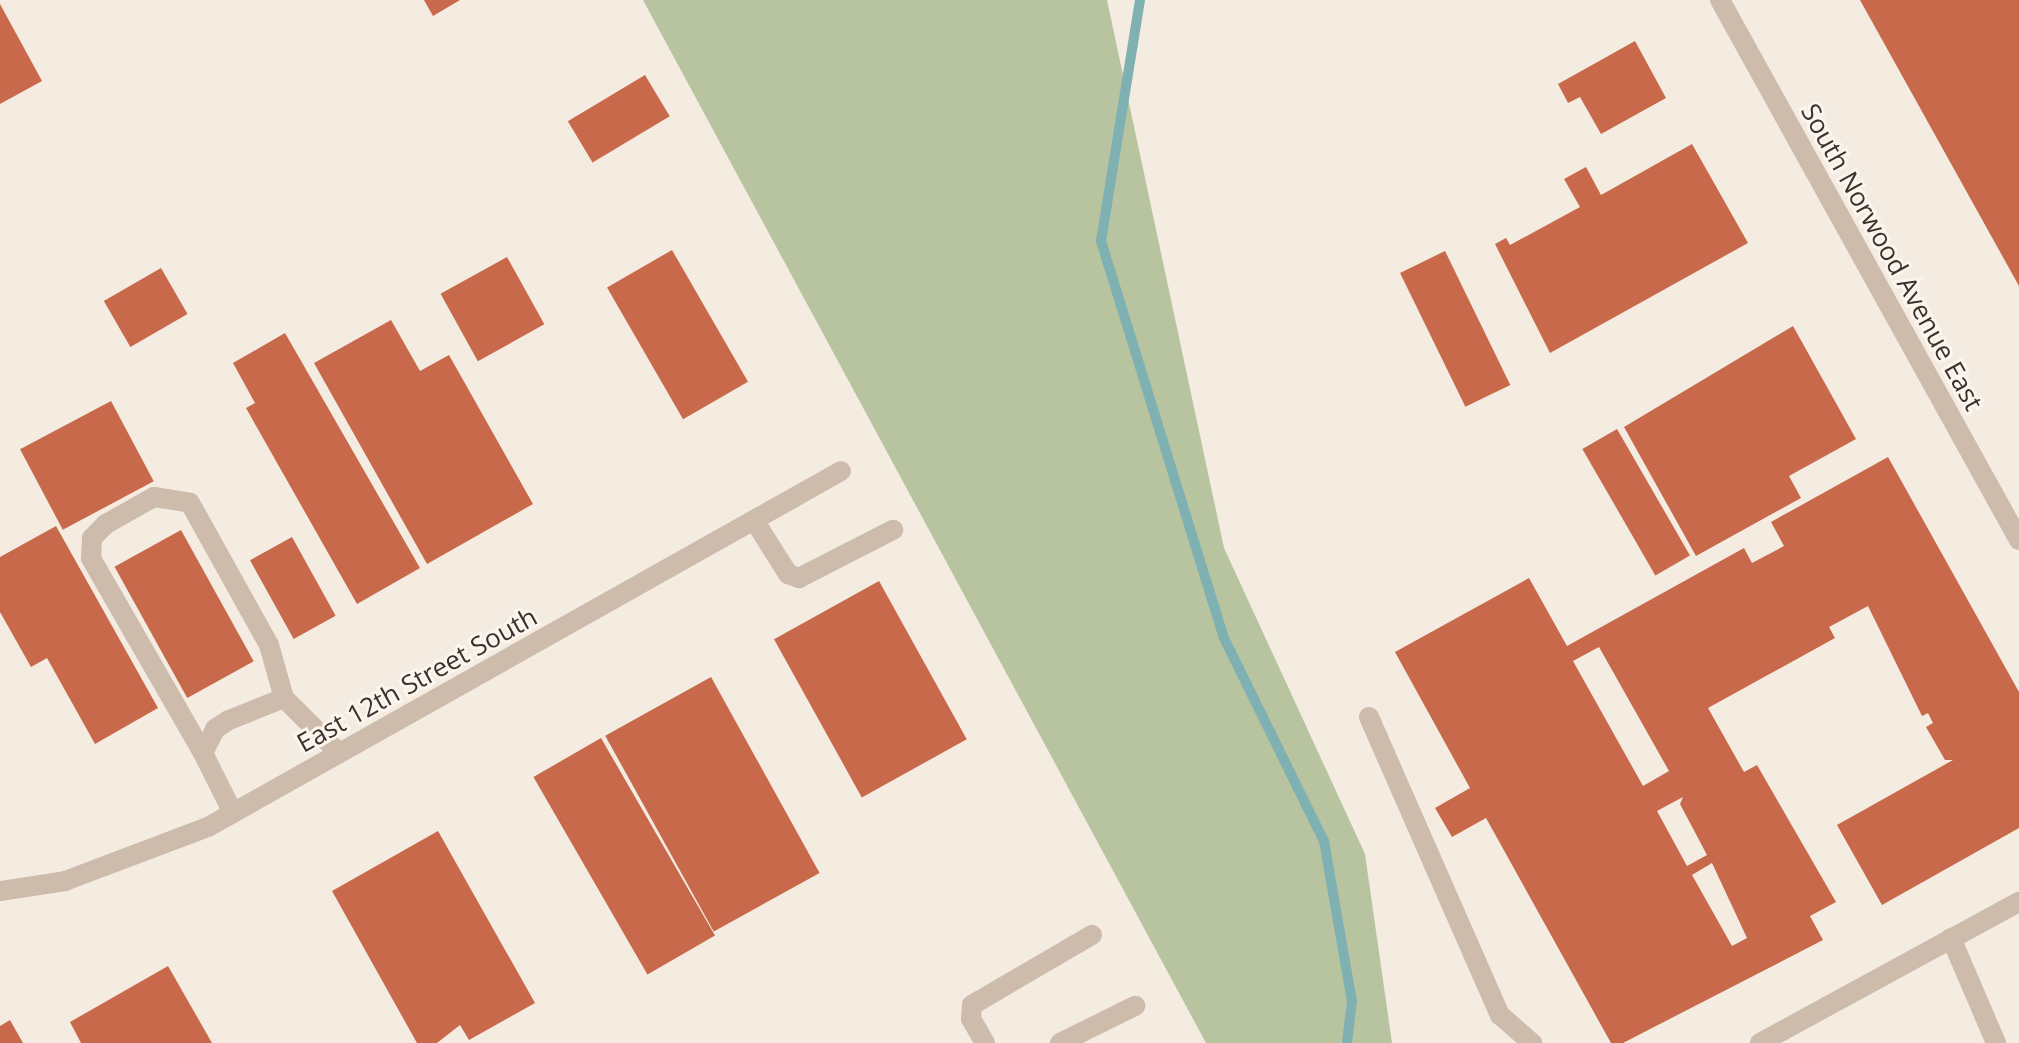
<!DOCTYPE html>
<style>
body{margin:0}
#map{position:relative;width:2019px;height:1043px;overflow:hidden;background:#f4ebe1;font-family:"Open Sans",sans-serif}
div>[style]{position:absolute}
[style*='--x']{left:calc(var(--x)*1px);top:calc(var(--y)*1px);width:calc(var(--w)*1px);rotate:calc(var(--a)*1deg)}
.green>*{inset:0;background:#b8c4a0}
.stream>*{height:10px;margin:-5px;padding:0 5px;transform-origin:5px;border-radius:5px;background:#7fb0b2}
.building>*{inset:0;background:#c8694b;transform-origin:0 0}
.service>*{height:20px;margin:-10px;padding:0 10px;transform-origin:10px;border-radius:10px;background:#cdbbac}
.minor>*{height:20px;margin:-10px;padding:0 10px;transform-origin:10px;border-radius:10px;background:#cdbbac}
span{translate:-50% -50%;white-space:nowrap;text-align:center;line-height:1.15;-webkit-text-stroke:6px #fbf5ee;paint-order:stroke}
.street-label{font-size:26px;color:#3b302b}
</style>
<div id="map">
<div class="green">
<div style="clip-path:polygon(643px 0,1107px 0,1224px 548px,1365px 854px,1392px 1043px,1206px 1043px)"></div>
</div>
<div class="stream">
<div style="--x:1140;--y:0;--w:244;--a:99.2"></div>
<div style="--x:1101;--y:241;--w:413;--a:72.8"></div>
<div style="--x:1223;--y:636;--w:229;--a:63.8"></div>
<div style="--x:1324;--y:841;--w:162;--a:80.1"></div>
<div style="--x:1352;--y:1001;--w:42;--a:96.8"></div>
</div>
<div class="building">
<div style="clip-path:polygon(424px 0,460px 0,433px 16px)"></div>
<div style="clip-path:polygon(1860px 0,2019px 0,2019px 286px)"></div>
<div style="clip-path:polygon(0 4px,42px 81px,0 104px)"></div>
<div style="clip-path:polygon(1635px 41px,1666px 98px,1601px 134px,1580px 97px,1568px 103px,1558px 84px)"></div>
<div style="left:645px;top:75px;width:48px;height:90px;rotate:59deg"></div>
<div style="clip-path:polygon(1692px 144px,1748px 243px,1550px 353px,1495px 244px,1506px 238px,1510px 245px,1580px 207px,1564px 179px,1586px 167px,1601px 195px)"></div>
<div style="left:672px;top:250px;width:152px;height:75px;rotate:60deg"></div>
<div style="left:1445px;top:251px;width:149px;height:50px;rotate:64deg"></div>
<div style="left:507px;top:257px;width:77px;height:76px;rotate:61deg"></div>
<div style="left:161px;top:268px;width:53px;height:66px;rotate:60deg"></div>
<div style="clip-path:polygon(391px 320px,420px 371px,449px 355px,533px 504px,427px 564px,314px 363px)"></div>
<div style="clip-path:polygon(1793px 326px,1856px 439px,1789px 476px,1801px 498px,1696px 556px,1624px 427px)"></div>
<div style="clip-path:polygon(285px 333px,420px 568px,357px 604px,246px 408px,255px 403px,233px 363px)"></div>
<div style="left:111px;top:401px;width:91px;height:103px;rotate:62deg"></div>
<div style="left:1617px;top:429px;width:146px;height:40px;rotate:60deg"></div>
<div style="clip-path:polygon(evenodd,1888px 457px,2019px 692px,2019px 828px,1882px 905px,1837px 825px,1953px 760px,1945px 760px,1926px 727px,1933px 723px,1928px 713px,1922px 716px,1868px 606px,1829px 627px,1835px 638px,1708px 708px,1744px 772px,1757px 765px,1836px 902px,1810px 916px,1823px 940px,1623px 1043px,1611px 1043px,1486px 818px,1452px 837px,1435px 808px,1470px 788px,1395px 652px,1529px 578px,1567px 646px,1744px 548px,1752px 563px,1784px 546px,1771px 522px,1888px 457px,1599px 647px,1669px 771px,1643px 786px,1573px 661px,1599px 647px,1888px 457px,1683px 797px,1680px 804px,1707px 855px,1687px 866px,1657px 811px,1683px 797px,1888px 457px,1712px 863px,1747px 938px,1732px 946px,1692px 875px,1712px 863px)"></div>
<div style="clip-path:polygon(56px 526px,158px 708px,95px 744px,47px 658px,31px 667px,0 612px,0 557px)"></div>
<div style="left:181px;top:530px;width:150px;height:76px;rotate:61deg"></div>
<div style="left:292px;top:537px;width:90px;height:48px;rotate:61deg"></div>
<div style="left:879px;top:581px;width:181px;height:120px;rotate:61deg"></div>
<div style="left:711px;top:677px;width:224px;height:121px;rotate:61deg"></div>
<div style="left:601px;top:738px;width:228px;height:78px;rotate:60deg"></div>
<div style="clip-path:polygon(438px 831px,535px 1003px,469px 1040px,460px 1025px,437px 1043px,417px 1043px,332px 891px)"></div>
<div style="clip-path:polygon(168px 966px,212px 1043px,81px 1043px,70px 1022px)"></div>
<div style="clip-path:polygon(10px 1020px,23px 1043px,0 1043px,0 1026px)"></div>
</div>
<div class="service">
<div style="--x:754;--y:520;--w:64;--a:57.8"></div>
<div style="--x:788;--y:574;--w:12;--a:20"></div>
<div style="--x:799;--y:578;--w:106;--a:-27.1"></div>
<div style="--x:1369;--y:717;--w:326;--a:66.3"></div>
<div style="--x:1500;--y:1015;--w:43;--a:41.2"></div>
<div style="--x:203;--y:753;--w:225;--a:-119.9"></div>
<div style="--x:91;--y:558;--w:20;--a:-87"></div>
<div style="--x:92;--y:538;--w:20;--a:-45"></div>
<div style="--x:106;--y:524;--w:55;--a:-29.4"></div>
<div style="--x:154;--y:497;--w:36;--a:9"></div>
<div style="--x:190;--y:503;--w:162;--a:60.9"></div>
<div style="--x:269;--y:645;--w:55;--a:74.2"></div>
<div style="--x:233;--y:813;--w:67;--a:-116.6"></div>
<div style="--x:203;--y:753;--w:27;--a:-63"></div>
<div style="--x:215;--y:729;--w:17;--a:-33"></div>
<div style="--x:229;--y:720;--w:59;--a:-21.8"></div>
<div style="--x:284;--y:698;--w:78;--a:45"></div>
<div style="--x:1951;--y:938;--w:114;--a:66.8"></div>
<div style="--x:985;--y:1043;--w:28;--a:-120"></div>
<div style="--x:971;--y:1019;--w:14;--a:-86"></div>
<div style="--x:972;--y:1005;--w:139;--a:-30.3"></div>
<div style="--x:1060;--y:1043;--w:84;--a:-26.3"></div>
</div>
<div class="minor">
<div style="--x:1720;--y:0;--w:617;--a:61.03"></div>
<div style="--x:0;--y:891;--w:66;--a:-8.7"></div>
<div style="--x:65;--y:881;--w:153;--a:-20.7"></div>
<div style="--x:208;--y:827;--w:726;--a:-29.35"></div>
<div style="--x:1760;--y:1043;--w:295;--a:-28.6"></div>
</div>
<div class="street-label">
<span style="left:1892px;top:257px;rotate:61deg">South Norwood Avenue East</span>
<span style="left:417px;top:680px;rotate:-29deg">East 12th Street South</span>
</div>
</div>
